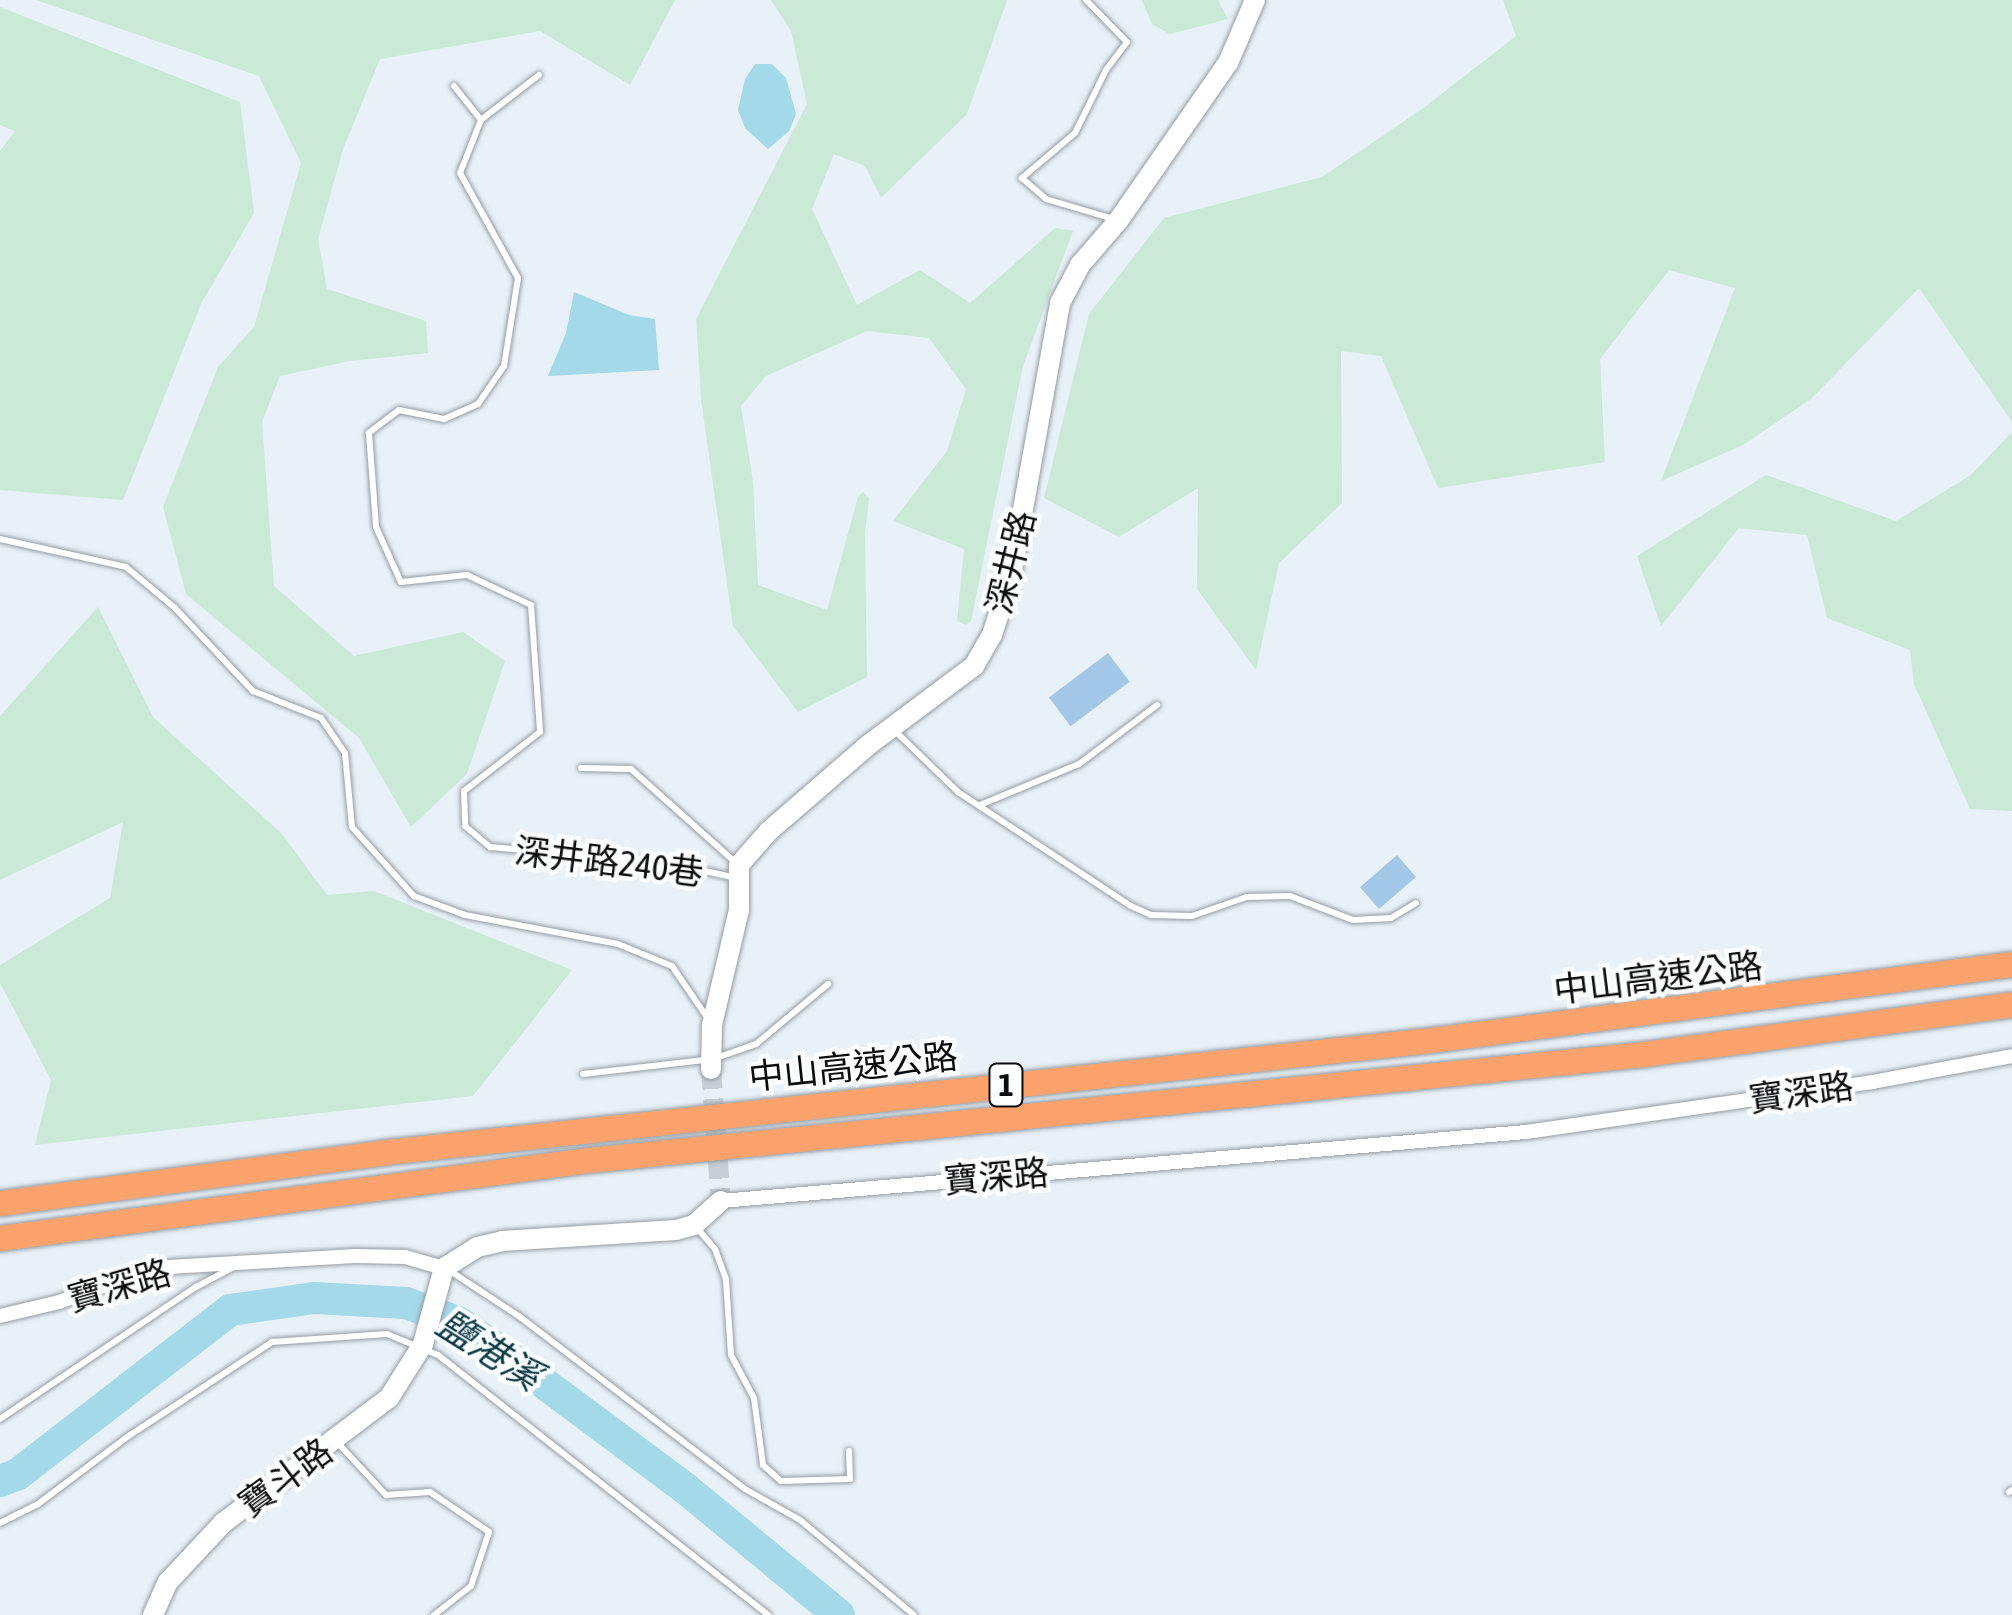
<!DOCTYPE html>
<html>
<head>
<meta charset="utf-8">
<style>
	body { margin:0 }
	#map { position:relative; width:2012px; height:1615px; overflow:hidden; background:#e8f0f8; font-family:"Asap Condensed","Noto Sans TC",sans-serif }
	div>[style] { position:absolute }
	.green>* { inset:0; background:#cae9d7 }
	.water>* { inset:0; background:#a3d9e9 }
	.river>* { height:32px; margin:-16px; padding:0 16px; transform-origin:16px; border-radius:16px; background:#a3d9e9 }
	.building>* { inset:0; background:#a3c8e7; transform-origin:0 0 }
	.secondary-tunnel>* { height:20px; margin-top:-10px; transform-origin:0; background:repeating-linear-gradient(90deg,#c7ced5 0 20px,transparent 0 30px) }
	.roads { filter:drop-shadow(0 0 2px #949ca3) drop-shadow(0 0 2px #949ca3) }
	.lane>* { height:6px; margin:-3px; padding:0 3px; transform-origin:3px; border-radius:3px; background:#fff }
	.street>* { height:14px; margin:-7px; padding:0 7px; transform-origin:7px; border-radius:7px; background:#fff }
	.secondary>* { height:20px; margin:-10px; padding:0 10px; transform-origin:10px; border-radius:10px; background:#fff }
	.highway>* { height:25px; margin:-12.5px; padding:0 12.5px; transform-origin:12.5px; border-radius:12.5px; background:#fca36d }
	span { translate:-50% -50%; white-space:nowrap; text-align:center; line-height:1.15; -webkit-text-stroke:9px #fbfdfe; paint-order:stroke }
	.shield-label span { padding:2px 8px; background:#fbfdfe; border:2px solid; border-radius:8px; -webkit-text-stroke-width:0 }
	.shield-label { font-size:32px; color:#0a0c0f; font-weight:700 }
	.street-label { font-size:35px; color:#0a0c0f }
	.water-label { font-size:38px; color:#093a46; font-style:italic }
</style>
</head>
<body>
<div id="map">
	<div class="green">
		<div style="clip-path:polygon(36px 0,675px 0,630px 85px,540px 31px,380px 59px,343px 149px,318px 239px,327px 289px,426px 321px,428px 353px,350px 361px,280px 376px,262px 422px,274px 586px,354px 656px,463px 632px,505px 661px,467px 774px,411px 827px,359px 738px,186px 594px,163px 507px,218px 367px,254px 327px,301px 163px,259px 76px)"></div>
		<div style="clip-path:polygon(771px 0,1007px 0,967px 114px,881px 198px,865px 166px,834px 154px,812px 209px,857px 305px,920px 270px,970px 303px,1055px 228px,1073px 231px,1023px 366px,971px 621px,966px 625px,957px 621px,964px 549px,893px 521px,947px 451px,966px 389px,929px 338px,867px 331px,766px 376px,741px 406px,753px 482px,758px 585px,827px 610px,858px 497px,863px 492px,869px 498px,865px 533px,867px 677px,798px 712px,733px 626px,701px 399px,696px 319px,807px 104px,791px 31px)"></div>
		<div style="clip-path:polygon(1142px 0,1218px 0,1228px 19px,1170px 34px,1152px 24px)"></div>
		<div style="clip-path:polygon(1503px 0,2012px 0,2012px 422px,1919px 288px,1811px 399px,1743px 445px,1661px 481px,1735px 288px,1669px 270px,1600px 359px,1605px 462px,1438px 488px,1381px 356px,1341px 351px,1342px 503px,1279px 563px,1256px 670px,1197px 589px,1198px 488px,1119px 537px,1044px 498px,1089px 314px,1164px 218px,1322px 177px,1422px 109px,1516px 36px)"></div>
		<div style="clip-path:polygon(0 7px,240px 102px,254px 213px,201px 304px,123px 500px,0 490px,0 151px,15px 131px,0 125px)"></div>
		<div style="clip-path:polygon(2012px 432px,2012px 811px,1970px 809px,1914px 684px,1910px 650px,1827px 618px,1807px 535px,1739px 528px,1661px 626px,1637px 556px,1766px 475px,1896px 521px,1971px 475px)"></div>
		<div style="clip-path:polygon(98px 607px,153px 717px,282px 834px,327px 895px,374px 891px,572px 970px,473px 1096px,35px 1145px,51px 1080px,0 983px,0 965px,110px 898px,123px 822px,0 880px,0 716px)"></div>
	</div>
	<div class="water">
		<div style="clip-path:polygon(755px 64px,772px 64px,786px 78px,796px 114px,789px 131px,768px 149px,745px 128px,738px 110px,745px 79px)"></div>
		<div style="clip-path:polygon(574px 292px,629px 315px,655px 319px,659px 370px,548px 376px,566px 333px)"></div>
	</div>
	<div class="river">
		<div style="left:0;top:1481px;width:19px;rotate:-21deg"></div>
		<div style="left:18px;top:1474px;width:268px;rotate:-37.7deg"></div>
		<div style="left:230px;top:1310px;width:85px;rotate:-8.1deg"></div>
		<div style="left:314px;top:1298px;width:92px;rotate:3.1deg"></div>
		<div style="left:406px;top:1303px;width:55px;rotate:20.1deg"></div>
		<div style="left:458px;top:1322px;width:62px;rotate:34.5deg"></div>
		<div style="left:509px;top:1357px;width:221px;rotate:36.7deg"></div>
		<div style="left:686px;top:1489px;width:198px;rotate:39.5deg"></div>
	</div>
	<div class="building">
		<div style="left:1108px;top:653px;width:36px;height:74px;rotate:53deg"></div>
		<div style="left:1397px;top:855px;width:29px;height:49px;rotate:49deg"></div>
	</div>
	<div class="secondary-tunnel">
		<div style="left:711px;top:1069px;width:132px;rotate:85.7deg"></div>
	</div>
	<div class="roads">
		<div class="lane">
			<div style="left:1086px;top:0;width:59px;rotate:45.7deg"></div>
			<div style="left:1127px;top:42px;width:35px;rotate:127deg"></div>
			<div style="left:1106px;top:70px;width:70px;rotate:116.2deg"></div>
			<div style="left:1075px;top:133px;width:70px;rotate:139.7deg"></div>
			<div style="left:1022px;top:178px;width:32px;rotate:41deg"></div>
			<div style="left:1046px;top:199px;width:70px;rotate:16.6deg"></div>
			<div style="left:539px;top:75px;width:73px;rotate:142.2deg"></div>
			<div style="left:481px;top:120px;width:57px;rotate:111.6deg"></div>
			<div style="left:460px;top:173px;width:120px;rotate:61.1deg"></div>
			<div style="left:518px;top:278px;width:89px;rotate:99deg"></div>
			<div style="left:504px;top:366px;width:46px;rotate:124.4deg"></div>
			<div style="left:478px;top:404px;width:37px;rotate:156deg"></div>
			<div style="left:444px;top:419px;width:46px;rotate:-168.7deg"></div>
			<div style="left:399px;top:410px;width:38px;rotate:143deg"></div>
			<div style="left:369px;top:433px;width:94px;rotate:85.7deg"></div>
			<div style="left:376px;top:527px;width:60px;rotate:65.6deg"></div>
			<div style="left:401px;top:582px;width:66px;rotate:-6.1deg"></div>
			<div style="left:467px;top:575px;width:71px;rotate:25.1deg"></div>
			<div style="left:531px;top:605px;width:127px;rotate:85.9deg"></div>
			<div style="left:540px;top:732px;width:96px;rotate:142.2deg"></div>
			<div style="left:464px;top:791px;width:35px;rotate:88deg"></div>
			<div style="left:465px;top:826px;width:33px;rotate:40deg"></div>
			<div style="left:490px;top:847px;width:180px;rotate:5.1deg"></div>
			<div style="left:669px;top:863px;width:69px;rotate:12.6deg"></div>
			<div style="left:454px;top:86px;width:43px;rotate:51.5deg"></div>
			<div style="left:0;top:539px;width:129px;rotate:12.5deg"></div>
			<div style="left:126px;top:567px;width:64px;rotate:39.9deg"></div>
			<div style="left:175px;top:608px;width:114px;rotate:46.8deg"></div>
			<div style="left:253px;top:691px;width:73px;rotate:21.7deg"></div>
			<div style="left:321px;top:718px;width:42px;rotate:55.6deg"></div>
			<div style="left:345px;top:753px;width:74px;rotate:84.6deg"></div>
			<div style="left:352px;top:827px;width:93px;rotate:48.1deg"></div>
			<div style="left:414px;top:896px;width:54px;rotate:20.4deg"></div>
			<div style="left:465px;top:915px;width:156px;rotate:10.7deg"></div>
			<div style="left:618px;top:944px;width:58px;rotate:22.2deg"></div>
			<div style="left:672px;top:966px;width:65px;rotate:55.6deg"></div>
			<div style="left:893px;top:729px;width:91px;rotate:44.1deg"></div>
			<div style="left:958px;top:792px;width:207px;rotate:33.4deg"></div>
			<div style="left:1131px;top:906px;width:22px;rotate:24deg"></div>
			<div style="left:1151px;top:915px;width:41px;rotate:1.4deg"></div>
			<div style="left:1192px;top:916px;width:58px;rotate:-19.1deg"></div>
			<div style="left:1247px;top:897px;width:43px;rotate:-1.3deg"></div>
			<div style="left:1290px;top:896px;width:67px;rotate:20.9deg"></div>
			<div style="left:1353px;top:920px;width:38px;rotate:-3deg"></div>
			<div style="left:1391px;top:918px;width:29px;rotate:-31deg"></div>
			<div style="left:581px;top:768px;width:50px;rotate:1.1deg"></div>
			<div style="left:631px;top:769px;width:138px;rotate:41.8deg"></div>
			<div style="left:980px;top:805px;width:107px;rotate:-22.5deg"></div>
			<div style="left:1079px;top:764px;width:98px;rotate:-37.1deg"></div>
			<div style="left:583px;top:1074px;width:131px;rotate:-6.6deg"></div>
			<div style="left:713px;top:1059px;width:46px;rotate:-19.2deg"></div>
			<div style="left:756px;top:1044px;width:94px;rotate:-39.8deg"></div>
			<div style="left:698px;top:1229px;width:26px;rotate:50deg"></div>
			<div style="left:715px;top:1249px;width:33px;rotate:70deg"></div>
			<div style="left:726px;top:1280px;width:75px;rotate:86.2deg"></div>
			<div style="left:731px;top:1355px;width:49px;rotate:61.9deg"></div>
			<div style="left:754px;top:1398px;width:68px;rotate:82.3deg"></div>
			<div style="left:763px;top:1465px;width:24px;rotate:42deg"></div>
			<div style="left:781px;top:1481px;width:69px;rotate:-1.7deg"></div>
			<div style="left:850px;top:1479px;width:28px;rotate:-92deg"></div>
			<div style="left:450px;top:1271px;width:84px;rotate:33.3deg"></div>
			<div style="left:520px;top:1317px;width:283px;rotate:37.4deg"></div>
			<div style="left:745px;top:1489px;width:63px;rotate:29.4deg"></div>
			<div style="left:800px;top:1520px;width:148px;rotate:39.8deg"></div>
			<div style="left:0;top:1419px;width:236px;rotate:-34deg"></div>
			<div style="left:196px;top:1287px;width:43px;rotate:-27.8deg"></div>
			<div style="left:336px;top:1441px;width:74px;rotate:47.2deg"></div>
			<div style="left:386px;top:1495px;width:44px;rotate:-3.9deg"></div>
			<div style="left:430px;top:1492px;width:71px;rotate:34.1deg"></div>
			<div style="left:489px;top:1532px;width:57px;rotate:108.4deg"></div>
			<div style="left:471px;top:1586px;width:47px;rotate:141.9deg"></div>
			<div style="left:2009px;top:1492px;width:4px;rotate:-34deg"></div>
			<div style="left:0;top:1523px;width:42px;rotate:-26.6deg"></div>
			<div style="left:38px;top:1504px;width:115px;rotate:-36.9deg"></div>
			<div style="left:130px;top:1435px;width:170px;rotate:-33.2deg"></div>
			<div style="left:272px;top:1342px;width:115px;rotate:-4deg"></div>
			<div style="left:387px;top:1334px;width:55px;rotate:22.4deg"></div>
			<div style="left:438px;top:1355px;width:420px;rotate:38.2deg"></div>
		</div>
		<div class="street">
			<div style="left:721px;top:1201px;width:808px;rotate:-4.9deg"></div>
			<div style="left:1526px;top:1132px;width:350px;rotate:-8.2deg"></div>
			<div style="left:1872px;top:1082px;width:142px;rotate:-10.5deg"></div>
			<div style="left:0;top:1316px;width:61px;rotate:-13.3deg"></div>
			<div style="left:59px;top:1302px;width:99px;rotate:-20.1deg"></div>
			<div style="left:152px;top:1268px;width:203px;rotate:-3.4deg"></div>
			<div style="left:355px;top:1256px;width:50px;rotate:1.1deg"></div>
			<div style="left:405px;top:1257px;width:41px;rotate:15.8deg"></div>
		</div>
		<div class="secondary">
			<div style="left:711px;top:1069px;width:44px;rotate:-88.7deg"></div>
			<div style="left:712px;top:1025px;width:118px;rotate:-76.8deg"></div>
			<div style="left:739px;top:910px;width:45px;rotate:-90deg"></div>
			<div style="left:739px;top:865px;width:45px;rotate:-48.6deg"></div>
			<div style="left:769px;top:831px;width:130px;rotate:-40.9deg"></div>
			<div style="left:867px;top:746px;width:134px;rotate:-36.8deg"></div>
			<div style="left:974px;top:666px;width:36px;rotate:-60deg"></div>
			<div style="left:992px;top:635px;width:62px;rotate:-72.1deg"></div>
			<div style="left:1011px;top:576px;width:277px;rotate:-79.8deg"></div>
			<div style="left:1060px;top:303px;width:43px;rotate:-62.2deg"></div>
			<div style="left:1080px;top:265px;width:58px;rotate:-49.2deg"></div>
			<div style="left:1118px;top:221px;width:193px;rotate:-55.2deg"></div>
			<div style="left:1228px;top:63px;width:69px;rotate:-66.8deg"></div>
			<div style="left:153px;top:1615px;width:36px;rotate:-66deg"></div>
			<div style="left:168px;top:1582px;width:81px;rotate:-47deg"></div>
			<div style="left:223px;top:1523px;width:208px;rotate:-37deg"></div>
			<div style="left:389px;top:1398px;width:64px;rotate:-57.8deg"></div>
			<div style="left:423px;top:1344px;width:79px;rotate:-74.6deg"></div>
			<div style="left:444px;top:1268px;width:39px;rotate:-32deg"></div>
			<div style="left:477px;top:1247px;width:26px;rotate:-13deg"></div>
			<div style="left:502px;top:1241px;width:174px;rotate:-3.6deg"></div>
			<div style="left:676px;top:1230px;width:19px;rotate:-16deg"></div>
			<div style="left:694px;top:1225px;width:36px;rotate:-42deg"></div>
		</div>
		<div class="highway">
			<div style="left:0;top:1203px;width:389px;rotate:-7.5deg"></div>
			<div style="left:386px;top:1152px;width:1051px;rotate:-6.12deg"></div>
			<div style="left:1431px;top:1040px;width:586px;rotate:-7.45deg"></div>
			<div style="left:0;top:1238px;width:593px;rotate:-7.56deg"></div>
			<div style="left:588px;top:1160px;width:1061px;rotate:-5.73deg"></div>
			<div style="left:1644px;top:1054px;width:371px;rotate:-7.7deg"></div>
		</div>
	</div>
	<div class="shield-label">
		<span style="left:1006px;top:1085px">1</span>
	</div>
	<div class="street-label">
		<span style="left:1010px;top:562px;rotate:-76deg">深井路</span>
		<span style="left:609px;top:861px;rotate:7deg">深井路240巷</span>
		<span style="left:1658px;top:977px;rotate:-7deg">中山高速公路</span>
		<span style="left:853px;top:1066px;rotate:-6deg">中山高速公路</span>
		<span style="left:1801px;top:1092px;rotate:-8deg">寶深路</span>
		<span style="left:996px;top:1176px;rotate:-5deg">寶深路</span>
		<span style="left:119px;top:1285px;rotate:-16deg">寶深路</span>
		<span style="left:285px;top:1477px;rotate:-36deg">寶斗路</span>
	</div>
	<div class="water-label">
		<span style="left:489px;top:1350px;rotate:32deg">鹽港溪</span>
	</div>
</div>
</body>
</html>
